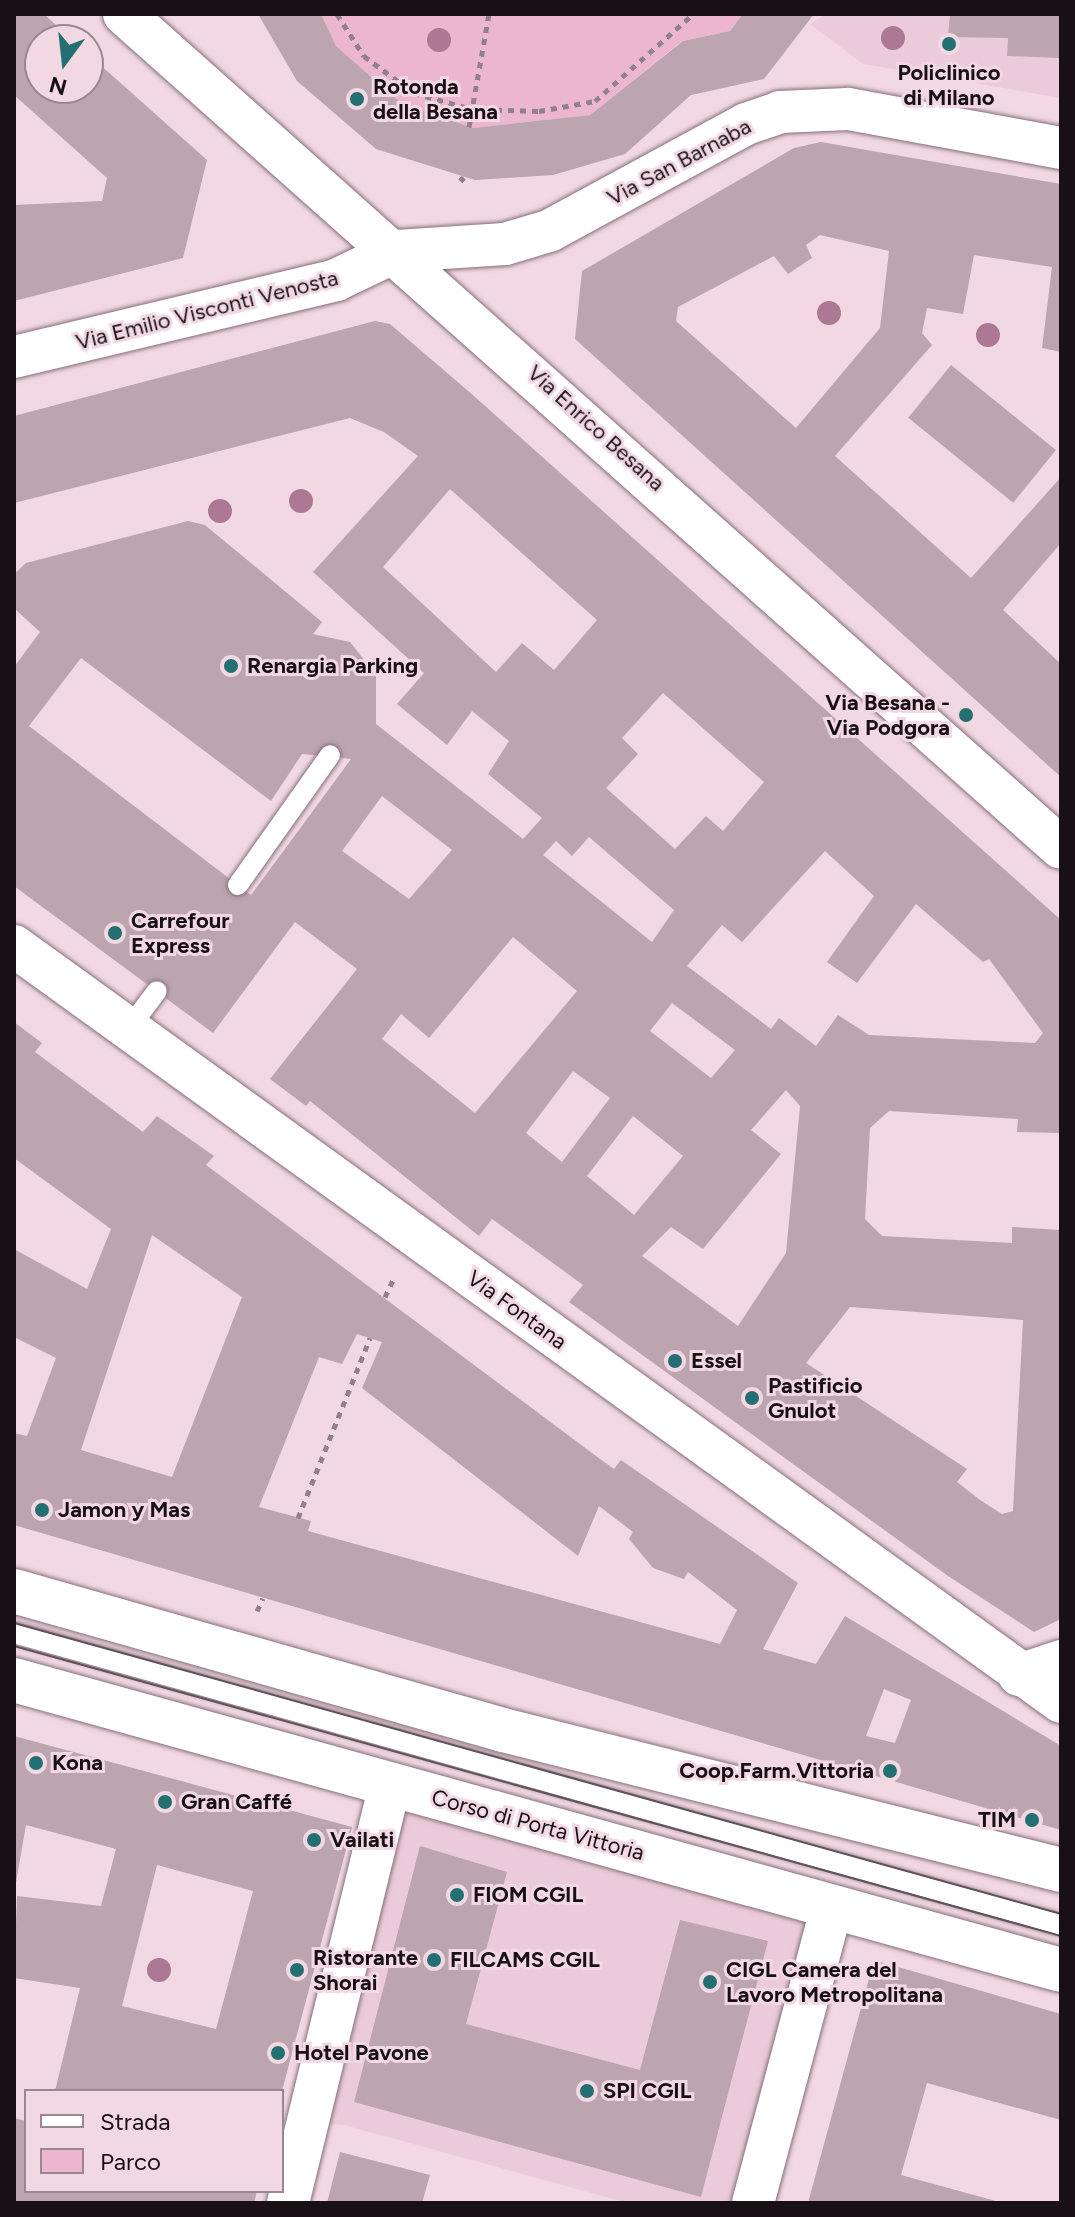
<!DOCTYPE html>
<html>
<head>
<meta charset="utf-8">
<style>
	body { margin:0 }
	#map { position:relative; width:1075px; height:2217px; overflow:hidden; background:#f1d8e3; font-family:Figtree,sans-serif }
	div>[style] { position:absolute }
	.built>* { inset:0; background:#ebcbd9 }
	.green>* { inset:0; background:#ebb6ce }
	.building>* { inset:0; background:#bca5af; transform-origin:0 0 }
	.path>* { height:5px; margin-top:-2.5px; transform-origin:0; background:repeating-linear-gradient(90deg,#938189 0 6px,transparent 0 12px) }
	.roads { filter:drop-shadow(0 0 2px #856f79) drop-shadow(0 0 2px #856f79) }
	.service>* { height:20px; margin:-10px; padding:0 10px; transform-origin:10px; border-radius:10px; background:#fff }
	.minor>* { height:42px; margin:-21px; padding:0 21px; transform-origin:21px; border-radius:21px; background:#fff }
	.tertiary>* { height:44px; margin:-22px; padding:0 22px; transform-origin:22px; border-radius:22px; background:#fff }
	.tram>* { height:2px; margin:-1px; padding:0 1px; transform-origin:1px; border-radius:1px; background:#5f5258 }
	.trees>* { width:24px; height:24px; margin:-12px; border-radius:50%; background:#ac7893 }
	.dots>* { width:22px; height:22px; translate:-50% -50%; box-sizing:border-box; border:4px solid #f1d8e3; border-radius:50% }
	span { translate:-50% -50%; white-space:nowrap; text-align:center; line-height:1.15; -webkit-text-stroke:6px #f1d8e3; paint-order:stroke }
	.poi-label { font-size:22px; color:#181014; font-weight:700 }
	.left { translate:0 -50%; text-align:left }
	.right { translate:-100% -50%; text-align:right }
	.street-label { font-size:22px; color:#181014 }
	.frame { position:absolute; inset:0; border:16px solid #181014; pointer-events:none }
	.legend { position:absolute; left:24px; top:2089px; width:260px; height:104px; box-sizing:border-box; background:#f1d8e3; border:2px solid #9a8890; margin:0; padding:10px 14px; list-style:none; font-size:24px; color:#181014 }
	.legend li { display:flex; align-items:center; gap:16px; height:40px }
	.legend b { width:40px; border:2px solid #9a8890 }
	.north { position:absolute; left:24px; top:24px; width:80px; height:80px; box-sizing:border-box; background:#f1d8e3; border:2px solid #9a8890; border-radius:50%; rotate:195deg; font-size:22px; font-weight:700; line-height:32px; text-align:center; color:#181014 }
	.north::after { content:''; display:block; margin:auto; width:28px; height:36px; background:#236f72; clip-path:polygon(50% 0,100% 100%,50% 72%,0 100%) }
</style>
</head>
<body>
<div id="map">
	<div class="built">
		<div style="clip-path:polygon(826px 14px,1061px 14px,1061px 98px,863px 64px,810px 24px)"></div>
		<div style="clip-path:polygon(393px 1786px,829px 1902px,747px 2203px,628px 2203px,344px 2125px,310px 2123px)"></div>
	</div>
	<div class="green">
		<div style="clip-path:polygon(321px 14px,743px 14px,730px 31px,682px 41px,590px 115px,473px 128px,401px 103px,336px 46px)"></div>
	</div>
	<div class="building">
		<div style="clip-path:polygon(14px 14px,44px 14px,72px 40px,40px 40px,40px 88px,88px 88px,88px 54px,207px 160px,183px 258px,14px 301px,14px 205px,102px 201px,107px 178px,14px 95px)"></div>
		<div style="clip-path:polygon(258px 14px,321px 14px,336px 46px,401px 103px,473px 128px,590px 115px,683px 41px,730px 31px,743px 14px,814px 14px,764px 79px,691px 95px,625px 154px,553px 175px,475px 180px,376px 149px,297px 81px)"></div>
		<div style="clip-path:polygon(950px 14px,1061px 14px,1061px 58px,1007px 56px,1008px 38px,948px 37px)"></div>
		<div style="clip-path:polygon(evenodd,821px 142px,1061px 184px,1061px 352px,1042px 348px,1052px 267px,974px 255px,963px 314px,927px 308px,922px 333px,932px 345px,835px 456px,971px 578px,1061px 477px,1061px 543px,1003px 610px,1061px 664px,1061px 777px,575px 339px,582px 271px,794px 148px,821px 142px,820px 235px,889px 251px,880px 328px,796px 428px,676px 321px,678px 307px,774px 256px,788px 274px,812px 258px,806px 245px,820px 235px)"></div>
		<div style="clip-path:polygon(evenodd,375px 321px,390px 324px,474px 396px,1061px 920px,1061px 1133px,1017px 1132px,1018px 1119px,889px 1111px,870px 1128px,865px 1219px,882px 1236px,1012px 1243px,1012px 1227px,1061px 1230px,1061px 1619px,1034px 1632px,948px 1576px,569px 1302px,583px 1285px,568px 1274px,492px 1219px,479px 1236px,310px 1101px,306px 1106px,270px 1079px,357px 969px,295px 922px,213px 1033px,14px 886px,14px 667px,40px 632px,14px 608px,14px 574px,26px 563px,188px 521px,205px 525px,322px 622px,313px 634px,350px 642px,376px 675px,376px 724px,523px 839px,542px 818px,488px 774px,509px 741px,472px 711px,447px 745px,397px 704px,424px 673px,313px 572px,418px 456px,384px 432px,350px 418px,14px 503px,14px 416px,375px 321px,450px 489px,597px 620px,554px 670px,522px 643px,496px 672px,383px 567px,450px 489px,375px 321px,81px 658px,271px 801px,302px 754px,351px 759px,251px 895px,29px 726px,81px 658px,375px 321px,663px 693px,764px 782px,723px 831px,706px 816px,675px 849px,606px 788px,638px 754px,622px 738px,663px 693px,375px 321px,382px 796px,452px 850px,409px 899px,342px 851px,382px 796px,375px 321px,589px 837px,674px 910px,652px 942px,543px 855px,556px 841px,572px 856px,589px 837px,375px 321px,825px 851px,874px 896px,827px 962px,857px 983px,916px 904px,983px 962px,989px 959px,1043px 1033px,1035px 1043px,869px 1035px,838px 1015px,816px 1046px,779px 1018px,771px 1029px,687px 966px,722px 925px,742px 942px,825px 851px,375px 321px,513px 937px,577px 991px,475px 1113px,382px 1039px,401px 1014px,429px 1038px,513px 937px,375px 321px,672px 1003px,735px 1050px,711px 1078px,650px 1031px,672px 1003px,375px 321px,573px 1071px,610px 1098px,562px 1162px,526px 1133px,573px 1071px,375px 321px,786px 1090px,800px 1106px,786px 1253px,738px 1326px,642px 1256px,671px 1227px,703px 1249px,781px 1154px,751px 1130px,786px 1090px,375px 321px,633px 1116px,683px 1156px,634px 1215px,587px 1176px,633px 1116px,375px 321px,850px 1307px,1023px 1320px,1013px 1511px,1002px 1514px,980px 1500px,957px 1482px,967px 1469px,806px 1363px,850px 1307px)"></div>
		<div style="left:951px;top:365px;width:135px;height:68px;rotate:39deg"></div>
		<div style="clip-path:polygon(evenodd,14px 1022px,42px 1043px,35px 1052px,143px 1132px,157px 1116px,214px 1156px,206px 1165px,596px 1456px,614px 1469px,621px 1460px,798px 1583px,763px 1649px,816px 1664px,845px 1616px,1061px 1746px,1061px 1830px,14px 1525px,14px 1433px,27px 1436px,56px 1358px,14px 1337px,14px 1249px,87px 1289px,111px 1229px,14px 1158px,14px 1022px,152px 1235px,242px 1297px,172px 1477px,81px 1450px,152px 1235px,14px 1022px,357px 1334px,382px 1342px,362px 1388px,578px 1556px,599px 1506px,633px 1532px,629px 1539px,653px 1568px,684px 1579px,688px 1572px,737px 1610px,720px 1644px,308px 1531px,311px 1521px,259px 1507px,319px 1357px,342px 1364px,357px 1334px,14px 1022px,884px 1689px,911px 1700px,895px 1743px,866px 1736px,884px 1689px)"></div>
		<div style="clip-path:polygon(evenodd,14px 1736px,352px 1827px,282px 2091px,55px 2091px,80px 1988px,14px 1978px,17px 1896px,101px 1906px,116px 1849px,26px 1825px,14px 1894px,14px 1736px,157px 1865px,253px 1891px,216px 2029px,122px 2006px,157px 1865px)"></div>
		<div style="clip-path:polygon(420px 1846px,507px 1872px,466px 2024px,640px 2070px,680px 1920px,768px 1941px,701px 2197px,354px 2102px)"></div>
		<div style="clip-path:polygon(874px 1960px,1061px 2014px,1061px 2120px,927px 2083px,901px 2175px,1003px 2203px,808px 2203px)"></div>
		<div style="clip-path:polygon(14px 2118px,26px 2121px,26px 2191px,257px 2191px,254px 2203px,14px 2203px)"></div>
		<div style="clip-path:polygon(340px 2152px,430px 2175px,422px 2203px,327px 2203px)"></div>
	</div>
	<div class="path">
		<div style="left:337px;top:14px;width:50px;rotate:57.3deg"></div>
		<div style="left:364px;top:56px;width:62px;rotate:36.5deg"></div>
		<div style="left:414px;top:93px;width:60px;rotate:15.4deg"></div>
		<div style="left:472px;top:109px;width:67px;rotate:1.7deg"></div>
		<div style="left:539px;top:111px;width:57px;rotate:-10.1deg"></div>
		<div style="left:595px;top:101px;width:131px;rotate:-41.6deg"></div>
		<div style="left:469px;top:127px;width:115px;rotate:-80deg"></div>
		<div style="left:460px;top:177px;width:10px;rotate:45deg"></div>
		<div style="left:385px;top:1297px;width:23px;rotate:-65deg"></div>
		<div style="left:298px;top:1518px;width:194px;rotate:-68.2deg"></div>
		<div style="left:257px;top:1611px;width:14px;rotate:-65deg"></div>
	</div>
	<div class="roads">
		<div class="service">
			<div style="left:238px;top:885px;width:159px;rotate:-54.7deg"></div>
			<div style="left:129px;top:1028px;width:46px;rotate:-52.9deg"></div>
			<div style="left:14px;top:1633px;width:1087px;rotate:15.58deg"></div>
		</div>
		<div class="minor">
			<div style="left:124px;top:14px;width:1254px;rotate:41.67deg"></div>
			<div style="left:14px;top:357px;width:331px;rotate:-13.4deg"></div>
			<div style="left:336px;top:280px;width:68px;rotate:-25.4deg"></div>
			<div style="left:397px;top:251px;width:108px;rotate:-3.7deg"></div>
			<div style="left:505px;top:244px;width:46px;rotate:-16.5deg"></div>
			<div style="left:549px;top:231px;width:224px;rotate:-28.5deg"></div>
			<div style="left:746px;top:124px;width:36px;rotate:-19deg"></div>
			<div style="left:780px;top:112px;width:68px;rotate:-2.5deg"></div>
			<div style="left:848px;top:109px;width:217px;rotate:10.4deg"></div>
			<div style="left:14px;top:946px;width:1291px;rotate:35.83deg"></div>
			<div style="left:1019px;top:1675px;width:44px;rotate:-18.4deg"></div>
			<div style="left:288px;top:2203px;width:431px;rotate:-76.3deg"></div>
			<div style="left:753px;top:2203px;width:307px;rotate:-75.1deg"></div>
		</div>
		<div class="tertiary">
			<div style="left:14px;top:1591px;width:508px;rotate:15.87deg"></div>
			<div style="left:503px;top:1730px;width:575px;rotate:14.08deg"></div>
			<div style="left:14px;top:1680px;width:1086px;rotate:15.48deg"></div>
		</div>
	</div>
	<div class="tram">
		<div style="left:14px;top:1623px;width:1087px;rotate:15.53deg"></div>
		<div style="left:14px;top:1646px;width:1086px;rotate:15.48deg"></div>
	</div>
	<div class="trees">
		<div style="left:893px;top:38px"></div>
		<div style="left:439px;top:40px"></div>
		<div style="left:829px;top:313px"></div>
		<div style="left:988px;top:335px"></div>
		<div style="left:301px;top:501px"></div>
		<div style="left:220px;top:511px"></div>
		<div style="left:159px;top:1970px"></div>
	</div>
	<div class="dots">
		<div style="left:949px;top:44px;background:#236f72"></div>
		<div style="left:357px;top:99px;background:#236f72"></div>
		<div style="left:231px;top:666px;background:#236f72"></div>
		<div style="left:966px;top:715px;background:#236f72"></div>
		<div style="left:115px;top:933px;background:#236f72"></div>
		<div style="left:675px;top:1361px;background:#236f72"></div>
		<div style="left:752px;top:1398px;background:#236f72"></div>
		<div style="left:42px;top:1510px;background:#236f72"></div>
		<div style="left:36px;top:1763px;background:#236f72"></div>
		<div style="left:890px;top:1771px;background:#236f72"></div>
		<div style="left:165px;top:1802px;background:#236f72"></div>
		<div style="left:1032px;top:1820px;background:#236f72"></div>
		<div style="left:314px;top:1840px;background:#236f72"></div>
		<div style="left:457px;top:1895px;background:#236f72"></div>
		<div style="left:434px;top:1960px;background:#236f72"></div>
		<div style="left:297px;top:1970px;background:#236f72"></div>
		<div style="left:710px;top:1982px;background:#236f72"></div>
		<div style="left:278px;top:2053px;background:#236f72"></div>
		<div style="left:587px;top:2091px;background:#236f72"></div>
	</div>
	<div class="poi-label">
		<span style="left:949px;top:85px">Policlinico<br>di Milano</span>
		<span class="left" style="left:373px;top:99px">Rotonda<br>della Besana</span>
		<span class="left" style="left:247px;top:666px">Renargia Parking</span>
		<span class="right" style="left:950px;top:715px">Via Besana -<br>Via Podgora</span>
		<span class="left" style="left:131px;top:933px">Carrefour<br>Express</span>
		<span class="left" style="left:691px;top:1361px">Essel</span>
		<span class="left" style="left:768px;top:1398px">Pastificio<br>Gnulot</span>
		<span class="left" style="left:58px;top:1510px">Jamon y Mas</span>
		<span class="left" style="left:52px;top:1763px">Kona</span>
		<span class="right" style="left:874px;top:1771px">Coop.Farm.Vittoria</span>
		<span class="left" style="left:181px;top:1802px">Gran Caffé</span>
		<span class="right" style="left:1016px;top:1820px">TIM</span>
		<span class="left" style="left:330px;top:1840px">Vailati</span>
		<span class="left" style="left:473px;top:1895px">FIOM CGIL</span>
		<span class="left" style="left:313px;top:1970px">Ristorante<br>Shorai</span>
		<span class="left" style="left:450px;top:1960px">FILCAMS CGIL</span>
		<span class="left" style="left:726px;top:1982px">CIGL Camera del<br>Lavoro Metropolitana</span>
		<span class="left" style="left:294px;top:2053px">Hotel Pavone</span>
		<span class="left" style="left:603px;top:2091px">SPI CGIL</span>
	</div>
	<div class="street-label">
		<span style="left:679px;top:162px;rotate:-28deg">Via San Barnaba</span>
		<span style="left:207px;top:310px;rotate:-14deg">Via Emilio Visconti Venosta</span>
		<span style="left:596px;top:428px;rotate:42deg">Via Enrico Besana</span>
		<span style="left:517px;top:1310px;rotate:36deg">Via Fontana</span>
		<span style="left:538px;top:1825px;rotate:15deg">Corso di Porta Vittoria</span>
	</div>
	<div class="frame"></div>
	<ul class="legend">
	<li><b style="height:10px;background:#fff"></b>Strada</li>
	<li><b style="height:22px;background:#ebb6ce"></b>Parco</li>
	</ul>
	<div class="north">N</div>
</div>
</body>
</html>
